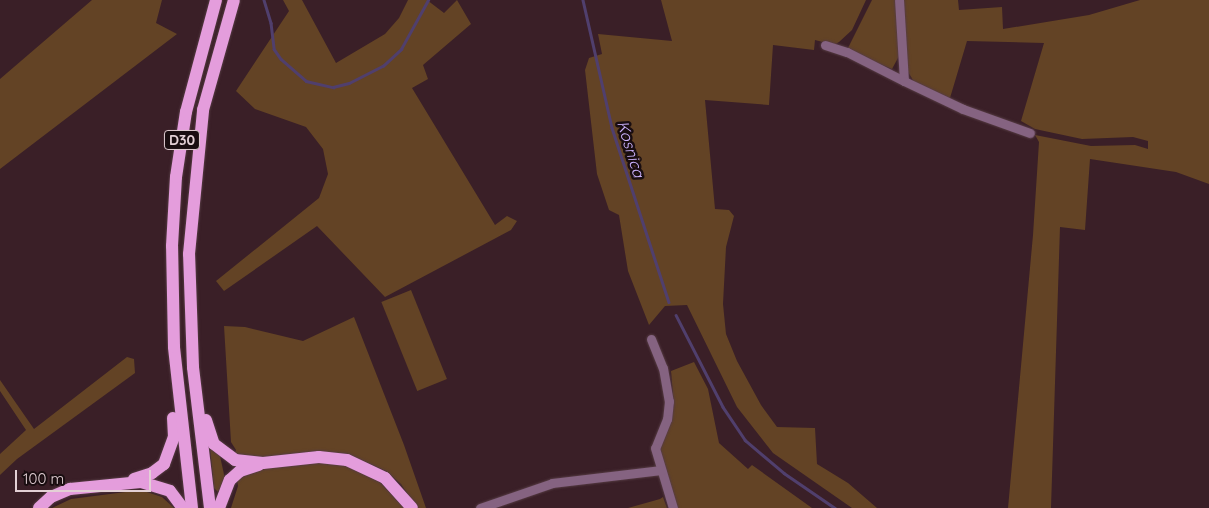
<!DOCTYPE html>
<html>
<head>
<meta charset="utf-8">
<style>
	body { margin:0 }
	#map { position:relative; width:1209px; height:508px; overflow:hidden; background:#3a1f27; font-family:Quicksand,sans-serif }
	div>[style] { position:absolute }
	.green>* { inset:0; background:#634325; transform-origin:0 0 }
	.stream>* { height:2.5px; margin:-1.25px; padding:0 1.25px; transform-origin:1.25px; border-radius:1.25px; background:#503f6d }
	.roads { filter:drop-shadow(0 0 1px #553b43) drop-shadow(0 0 1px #553b43) }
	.minor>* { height:9px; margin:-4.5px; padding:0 4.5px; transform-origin:4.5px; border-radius:4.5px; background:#856381 }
	.primary>* { height:12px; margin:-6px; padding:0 6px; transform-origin:6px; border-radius:6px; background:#e49ddc }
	span { translate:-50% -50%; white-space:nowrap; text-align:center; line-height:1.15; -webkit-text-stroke:5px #190d10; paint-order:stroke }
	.shield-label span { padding:1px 4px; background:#190d10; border:1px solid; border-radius:4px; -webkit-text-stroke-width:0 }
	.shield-label { font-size:14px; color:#e3d0d5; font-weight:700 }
	.water-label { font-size:16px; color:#ccb2fd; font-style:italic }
	.scale { position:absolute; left:15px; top:470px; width:136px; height:22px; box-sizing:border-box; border:2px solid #e3d0d5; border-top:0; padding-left:6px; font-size:15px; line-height:18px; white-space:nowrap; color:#e3d0d5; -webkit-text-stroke:4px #190d10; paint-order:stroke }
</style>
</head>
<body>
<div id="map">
	<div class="green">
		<div style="clip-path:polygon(92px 0,162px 0,156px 23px,177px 34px,0 169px,0 79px)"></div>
		<div style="clip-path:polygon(283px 0,302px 0,336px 63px,385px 34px,399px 18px,408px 0,427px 0,444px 13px,457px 0,471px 24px,423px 65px,428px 79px,412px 88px,495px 225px,507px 216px,517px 221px,511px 230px,385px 297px,317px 226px,224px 291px,216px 281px,319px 198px,328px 174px,323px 149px,306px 127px,255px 109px,236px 91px,289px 11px)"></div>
		<div style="clip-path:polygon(661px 0,866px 0,852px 30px,839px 42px,834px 45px,815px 40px,814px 50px,773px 45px,769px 105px,705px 100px,715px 209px,729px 210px,734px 216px,726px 247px,723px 304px,726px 334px,737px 361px,761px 405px,777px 427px,815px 428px,817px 464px,848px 483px,877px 508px,852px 508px,773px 453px,737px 407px,687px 305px,665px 306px,649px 325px,628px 271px,619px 215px,609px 210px,597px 174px,585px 70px,589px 58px,602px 54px,598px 34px,672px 41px)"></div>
		<div style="clip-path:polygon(872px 0,896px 0,899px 56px,892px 69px,847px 50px)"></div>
		<div style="clip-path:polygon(901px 0,958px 0,959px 10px,1002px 7px,1003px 29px,1089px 15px,1140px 0,1209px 0,1209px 184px,1176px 172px,1090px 159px,1085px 230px,1060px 227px,1051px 508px,1008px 508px,1033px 235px,1039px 142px,1035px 135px,1091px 146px,1135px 145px,1148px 149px,1148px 141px,1133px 137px,1082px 139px,1035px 129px,1021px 121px,1044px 43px,967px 41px,950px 98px,914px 82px,907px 70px)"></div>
		<div style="left:411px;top:290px;width:96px;height:32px;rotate:68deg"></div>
		<div style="clip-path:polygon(354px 317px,404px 445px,426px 508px,417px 508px,401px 484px,386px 471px,348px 454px,317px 451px,258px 458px,234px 456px,236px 450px,231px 442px,224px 326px,245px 327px,303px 341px)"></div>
		<div style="clip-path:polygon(127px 357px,134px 359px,135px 373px,17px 459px,0 475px,0 454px,26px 430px,0 391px,0 380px,34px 429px)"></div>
		<div style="clip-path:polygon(694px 362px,708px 389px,719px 443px,748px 469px,752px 465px,812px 508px,678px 508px,664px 470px,660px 444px,674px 406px,671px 371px)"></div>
		<div style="clip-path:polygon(210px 448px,220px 456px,225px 479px,218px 492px,214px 488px)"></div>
		<div style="clip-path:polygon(317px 462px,346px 465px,376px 478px,404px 508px,231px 508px,238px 486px,237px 479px,258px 469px)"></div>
		<div style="clip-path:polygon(141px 490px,162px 497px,174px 508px,52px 508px,71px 499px)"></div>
		<div style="clip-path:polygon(663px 497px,667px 508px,628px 508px,660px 499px)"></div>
	</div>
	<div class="stream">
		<div style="left:264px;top:0;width:24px;rotate:73deg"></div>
		<div style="left:271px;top:23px;width:26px;rotate:83deg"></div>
		<div style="left:274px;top:49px;width:12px;rotate:55deg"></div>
		<div style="left:281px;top:59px;width:33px;rotate:41deg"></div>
		<div style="left:306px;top:81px;width:28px;rotate:13deg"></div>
		<div style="left:333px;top:87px;width:16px;rotate:-14deg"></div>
		<div style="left:349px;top:83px;width:38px;rotate:-27deg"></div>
		<div style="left:383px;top:66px;width:25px;rotate:-43deg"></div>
		<div style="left:401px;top:49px;width:56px;rotate:-61.1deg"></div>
		<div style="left:583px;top:0;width:131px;rotate:77.2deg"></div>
		<div style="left:612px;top:128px;width:183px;rotate:71.9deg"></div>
		<div style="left:676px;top:315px;width:103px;rotate:62.9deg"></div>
		<div style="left:723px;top:407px;width:40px;rotate:56deg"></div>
		<div style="left:745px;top:440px;width:51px;rotate:40.2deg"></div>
		<div style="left:784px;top:473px;width:62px;rotate:34.5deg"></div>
	</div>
	<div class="roads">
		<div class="minor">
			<div style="left:825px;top:45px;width:23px;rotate:18deg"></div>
			<div style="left:847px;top:52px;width:64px;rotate:27deg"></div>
			<div style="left:904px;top:81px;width:81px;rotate:-93.5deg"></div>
			<div style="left:904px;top:81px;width:65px;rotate:25.4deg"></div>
			<div style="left:963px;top:109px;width:71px;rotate:19.7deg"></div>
			<div style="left:651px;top:339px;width:31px;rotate:68deg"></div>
			<div style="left:663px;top:368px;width:34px;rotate:80deg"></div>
			<div style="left:669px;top:401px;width:18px;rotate:96deg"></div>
			<div style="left:667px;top:419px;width:31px;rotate:112deg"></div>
			<div style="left:655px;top:448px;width:63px;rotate:73.3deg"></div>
			<div style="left:480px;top:508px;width:76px;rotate:-19.1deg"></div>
			<div style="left:552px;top:483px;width:110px;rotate:-6.8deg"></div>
		</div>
		<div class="primary">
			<div style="left:206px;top:420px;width:25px;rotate:72deg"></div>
			<div style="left:214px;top:444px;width:26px;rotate:37deg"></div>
			<div style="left:235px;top:460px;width:28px;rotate:6deg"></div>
			<div style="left:263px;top:463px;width:56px;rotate:-6.1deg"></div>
			<div style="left:319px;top:457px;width:28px;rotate:6deg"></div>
			<div style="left:347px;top:460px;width:42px;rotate:25.3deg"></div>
			<div style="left:385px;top:478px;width:40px;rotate:48deg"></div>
			<div style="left:134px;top:479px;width:19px;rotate:-18deg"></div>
			<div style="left:152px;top:473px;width:15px;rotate:-37deg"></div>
			<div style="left:164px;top:464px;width:29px;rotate:-70deg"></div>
			<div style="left:174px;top:437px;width:19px;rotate:-93deg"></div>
			<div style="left:39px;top:508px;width:16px;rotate:-43deg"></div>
			<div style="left:51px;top:497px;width:21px;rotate:-23deg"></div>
			<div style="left:70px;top:489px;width:71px;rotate:-5.6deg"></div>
			<div style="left:141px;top:482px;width:30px;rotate:17deg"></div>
			<div style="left:170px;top:491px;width:21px;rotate:53deg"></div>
			<div style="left:192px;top:508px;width:162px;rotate:-96.4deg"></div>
			<div style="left:174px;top:347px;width:101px;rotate:-91.1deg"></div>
			<div style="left:172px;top:246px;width:69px;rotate:-86.7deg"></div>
			<div style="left:176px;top:177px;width:66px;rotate:-81.3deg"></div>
			<div style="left:186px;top:112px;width:116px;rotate:-75deg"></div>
			<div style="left:210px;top:508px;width:142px;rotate:-96.9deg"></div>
			<div style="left:193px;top:367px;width:113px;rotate:-92deg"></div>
			<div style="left:189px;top:254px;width:145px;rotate:-84.4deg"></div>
			<div style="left:203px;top:110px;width:114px;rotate:-74.3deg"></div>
			<div style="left:219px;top:508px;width:30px;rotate:-69deg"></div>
			<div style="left:230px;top:480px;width:13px;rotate:-42deg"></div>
			<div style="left:240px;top:471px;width:20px;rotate:-18deg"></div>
		</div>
	</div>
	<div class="shield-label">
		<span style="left:182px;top:140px">D30</span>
	</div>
	<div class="water-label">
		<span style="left:631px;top:149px;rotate:73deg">Kosnica</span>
	</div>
	<div class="scale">100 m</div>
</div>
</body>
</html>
